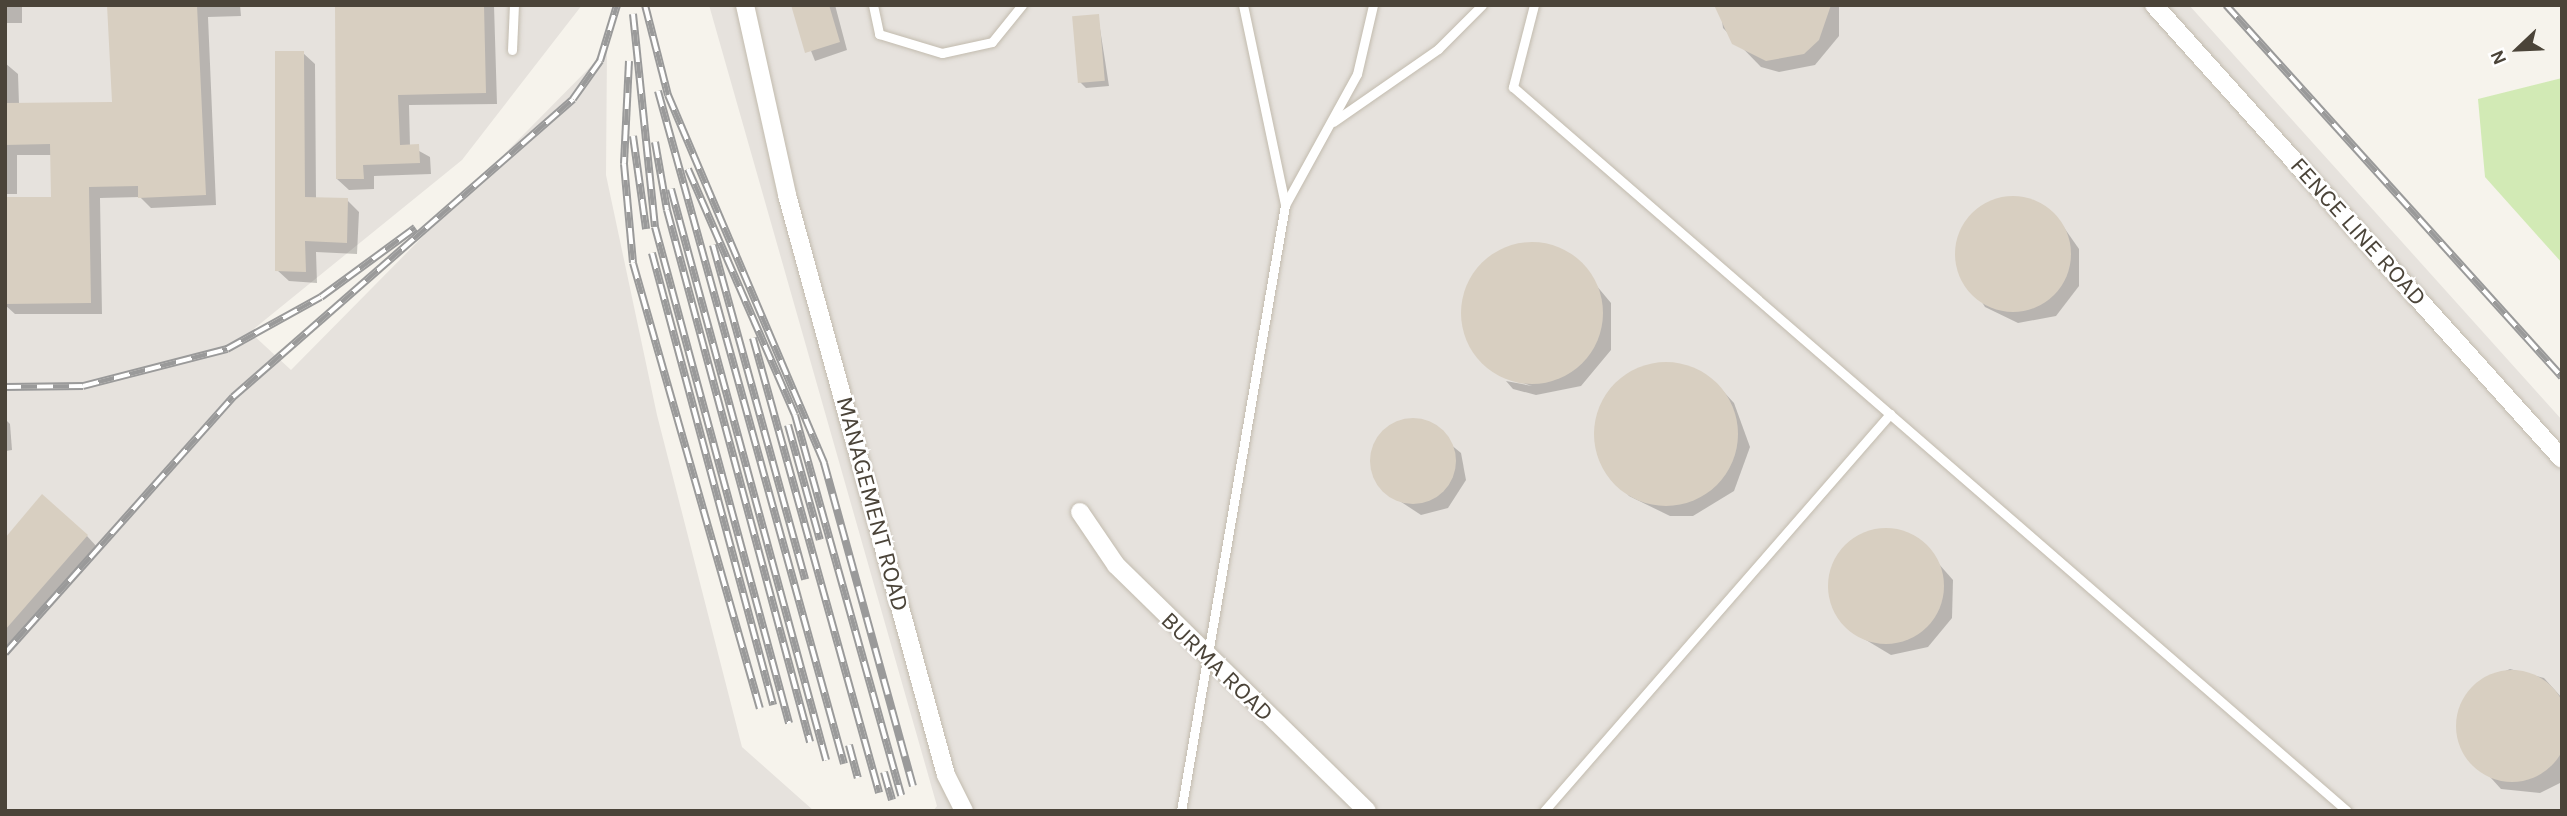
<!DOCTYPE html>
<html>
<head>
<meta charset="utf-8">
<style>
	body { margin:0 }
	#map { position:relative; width:2567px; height:816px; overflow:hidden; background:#f6f3ec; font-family:Karla,sans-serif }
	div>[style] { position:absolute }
	.industrial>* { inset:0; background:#e6e2dd }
	.green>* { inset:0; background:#d2eab5 }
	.shadow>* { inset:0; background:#0003; transform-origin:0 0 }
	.building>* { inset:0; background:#d8cfc1; transform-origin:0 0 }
	.round { border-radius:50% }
	.roads { filter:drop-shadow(0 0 2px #c2bbae) drop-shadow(0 0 2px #c2bbae) }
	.service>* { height:9px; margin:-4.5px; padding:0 4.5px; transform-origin:4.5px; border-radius:4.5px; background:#fff }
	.minor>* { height:18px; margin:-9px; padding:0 9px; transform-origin:9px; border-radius:9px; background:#fff }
	.rail>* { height:8px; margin-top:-4px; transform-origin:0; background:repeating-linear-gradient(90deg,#fff 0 16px,#9a9a9a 0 32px); box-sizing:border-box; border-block:2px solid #9a9a9a }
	span { translate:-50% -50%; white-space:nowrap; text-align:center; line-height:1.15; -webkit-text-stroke:5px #fff; paint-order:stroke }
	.street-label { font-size:24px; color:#4b4439 }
	.frame { position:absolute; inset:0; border:7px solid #4b4439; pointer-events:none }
	.north { position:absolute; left:2483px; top:14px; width:70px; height:70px; -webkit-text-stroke:5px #fff; paint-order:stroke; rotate:247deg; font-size:19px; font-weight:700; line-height:28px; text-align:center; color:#4b4439 }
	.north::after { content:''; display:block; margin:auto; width:24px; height:32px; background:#4b4439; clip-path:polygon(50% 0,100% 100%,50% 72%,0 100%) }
</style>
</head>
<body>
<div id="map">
	<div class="industrial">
		<div style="clip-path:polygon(5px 5px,582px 5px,462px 160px,250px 332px,291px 370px,607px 50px,606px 175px,657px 415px,742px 747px,814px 811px,5px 811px)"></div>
		<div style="clip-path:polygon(709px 5px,2189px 5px,2562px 420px,2562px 811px,933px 811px,937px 806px)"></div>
	</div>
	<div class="green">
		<div style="clip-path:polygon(2562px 78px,2562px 263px,2485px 177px,2478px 99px)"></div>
	</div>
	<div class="shadow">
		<div style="left:5px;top:5px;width:17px;height:18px"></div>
		<div style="clip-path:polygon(109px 5px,240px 5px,241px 16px,208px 17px,216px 205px,151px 208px,140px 197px,100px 198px,102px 314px,15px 314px,5px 305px,5px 199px,52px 198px,52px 155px,17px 155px,17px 194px,5px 194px,5px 63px,18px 74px,19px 104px,114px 103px)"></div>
		<div style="clip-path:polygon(337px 5px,494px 5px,497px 104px,409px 105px,410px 146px,430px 157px,431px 174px,374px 176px,374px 189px,349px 190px,337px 179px)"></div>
		<div style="clip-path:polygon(793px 5px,835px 5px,847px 50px,815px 61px)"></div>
		<div style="clip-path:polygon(1720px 5px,1839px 5px,1839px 36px,1815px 65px,1779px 72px,1761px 67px,1723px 28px)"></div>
		<div style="clip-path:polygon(1098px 16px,1109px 86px,1086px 88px,1080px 82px)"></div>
		<div style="clip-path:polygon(303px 53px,315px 64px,316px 199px,347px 200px,359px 212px,357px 254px,316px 252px,317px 283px,289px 281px,277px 270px)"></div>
		<div style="clip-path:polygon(2008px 198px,2026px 199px,2058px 219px,2079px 249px,2079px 286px,2056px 316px,2018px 323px,1985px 307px,1957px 262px,1957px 244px,1975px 212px)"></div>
		<div style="clip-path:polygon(1549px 245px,1570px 254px,1611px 303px,1611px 350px,1581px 386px,1536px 395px,1513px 389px,1506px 381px,1532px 386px,1501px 376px,1469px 344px,1463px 300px,1485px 261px,1504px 249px)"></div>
		<div style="clip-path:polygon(1661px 363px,1683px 365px,1722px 390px,1734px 403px,1750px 447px,1734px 491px,1693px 516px,1670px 516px,1629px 496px,1603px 465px,1597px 420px,1619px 381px)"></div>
		<div style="clip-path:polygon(5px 419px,10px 424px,12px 450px,6px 451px)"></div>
		<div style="clip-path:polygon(1422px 421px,1461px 453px,1466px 480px,1448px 508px,1421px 515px,1383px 490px,1372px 455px,1385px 431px)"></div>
		<div style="clip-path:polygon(1900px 531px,1916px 538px,1953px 580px,1952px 618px,1928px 647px,1891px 655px,1861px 637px,1835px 611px,1830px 593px,1837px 558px,1864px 534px)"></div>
		<div style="clip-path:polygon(87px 536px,98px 548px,7px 652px,5px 540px)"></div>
		<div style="clip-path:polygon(2510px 669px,2544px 678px,2562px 698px,2562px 782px,2540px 793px,2501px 789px,2462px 746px,2458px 718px,2464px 699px,2476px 684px)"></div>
	</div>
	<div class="building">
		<div style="clip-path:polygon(107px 5px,197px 5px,206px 195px,138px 198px,138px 186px,89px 187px,91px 303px,5px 304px,5px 197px,51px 197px,50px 144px,5px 145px,5px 103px,112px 102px)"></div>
		<div style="clip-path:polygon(335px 5px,484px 5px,486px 93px,398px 95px,400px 145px,419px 144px,420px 163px,363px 165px,364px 179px,336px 179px)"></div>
		<div style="clip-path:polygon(791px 5px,829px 5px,840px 42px,805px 53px)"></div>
		<div style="clip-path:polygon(1714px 5px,1831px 5px,1819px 40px,1804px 54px,1766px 61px,1732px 44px)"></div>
		<div style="left:1099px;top:14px;width:67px;height:27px;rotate:85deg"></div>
		<div style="clip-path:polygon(275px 51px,304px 51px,305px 197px,348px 198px,347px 243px,305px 241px,306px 272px,275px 271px)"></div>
		<div class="round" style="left:1955px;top:196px;width:116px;height:116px"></div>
		<div class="round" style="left:1461px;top:242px;width:142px;height:142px"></div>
		<div class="round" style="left:1594px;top:362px;width:144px;height:144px"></div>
		<div class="round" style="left:1370px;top:418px;width:86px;height:86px"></div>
		<div style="clip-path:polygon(42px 494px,88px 535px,5px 630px,5px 538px)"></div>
		<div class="round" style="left:1828px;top:528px;width:116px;height:116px"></div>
		<div class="round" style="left:2456px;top:670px;width:112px;height:112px"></div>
	</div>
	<div class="roads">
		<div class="service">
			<div style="left:873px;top:5px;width:30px;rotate:78deg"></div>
			<div style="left:879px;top:34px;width:66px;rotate:16.8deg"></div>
			<div style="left:942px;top:53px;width:51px;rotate:-12.4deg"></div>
			<div style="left:992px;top:42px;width:48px;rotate:-51deg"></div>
			<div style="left:1243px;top:5px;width:204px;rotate:78.1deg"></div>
			<div style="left:1534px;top:5px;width:85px;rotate:104.4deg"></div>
			<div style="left:1513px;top:87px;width:1104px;rotate:40.96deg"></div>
			<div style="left:512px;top:50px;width:45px;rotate:-87.5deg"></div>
			<div style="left:1333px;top:122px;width:128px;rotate:-34.8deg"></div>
			<div style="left:1438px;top:49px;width:62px;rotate:-45deg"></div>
			<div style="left:1181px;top:811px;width:615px;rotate:-80.26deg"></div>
			<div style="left:1285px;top:205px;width:149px;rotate:-61.2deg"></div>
			<div style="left:1357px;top:74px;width:71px;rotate:-76.9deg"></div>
			<div style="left:1544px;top:811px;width:527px;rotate:-48.93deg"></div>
		</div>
		<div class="minor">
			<div style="left:745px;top:5px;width:195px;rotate:77.5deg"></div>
			<div style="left:787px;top:195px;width:601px;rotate:74.67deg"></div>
			<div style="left:946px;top:775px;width:40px;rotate:63.4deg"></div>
			<div style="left:2154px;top:5px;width:610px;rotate:48.05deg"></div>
			<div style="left:1080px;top:512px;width:64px;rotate:55.8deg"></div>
			<div style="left:1116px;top:565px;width:351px;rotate:44.4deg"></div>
		</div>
	</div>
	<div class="rail">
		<div style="left:645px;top:5px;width:93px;rotate:75.7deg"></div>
		<div style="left:668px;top:95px;width:400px;rotate:67deg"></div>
		<div style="left:824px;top:463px;width:335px;rotate:74.6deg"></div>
		<div style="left:2226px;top:5px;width:501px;rotate:47.91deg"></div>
		<div style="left:633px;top:14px;width:214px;rotate:84.1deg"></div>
		<div style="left:655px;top:227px;width:514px;rotate:74.88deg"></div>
		<div style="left:629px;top:61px;width:103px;rotate:92.8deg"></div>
		<div style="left:624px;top:164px;width:99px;rotate:84.8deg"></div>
		<div style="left:633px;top:263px;width:463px;rotate:74.1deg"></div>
		<div style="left:658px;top:91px;width:698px;rotate:74.55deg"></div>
		<div style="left:633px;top:136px;width:94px;rotate:82deg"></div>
		<div style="left:655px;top:142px;width:69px;rotate:80deg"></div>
		<div style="left:667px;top:210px;width:551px;rotate:74.95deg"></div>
		<div style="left:688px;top:169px;width:268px;rotate:66.5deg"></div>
		<div style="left:795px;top:415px;width:395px;rotate:74.4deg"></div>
		<div style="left:671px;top:189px;width:592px;rotate:74.81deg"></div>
		<div style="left:713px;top:245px;width:347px;rotate:74.6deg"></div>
		<div style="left:652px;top:253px;width:468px;rotate:75deg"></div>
		<div style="left:753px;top:338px;width:472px;rotate:74.5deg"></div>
		<div style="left:5px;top:387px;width:78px;rotate:-0.7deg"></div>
		<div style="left:83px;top:386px;width:149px;rotate:-14.4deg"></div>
		<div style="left:227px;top:349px;width:107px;rotate:-29deg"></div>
		<div style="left:321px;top:297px;width:117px;rotate:-36.3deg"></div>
		<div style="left:788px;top:425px;width:119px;rotate:74.5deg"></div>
		<div style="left:5px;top:653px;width:343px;rotate:-48.3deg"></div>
		<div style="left:233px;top:397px;width:452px;rotate:-41.2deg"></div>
		<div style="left:573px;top:99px;width:47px;rotate:-54.6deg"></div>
		<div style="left:600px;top:61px;width:59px;rotate:-73.1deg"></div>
		<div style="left:849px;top:745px;width:34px;rotate:75deg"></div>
		<div style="left:884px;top:772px;width:29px;rotate:74deg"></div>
	</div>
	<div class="street-label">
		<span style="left:2358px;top:232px;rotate:48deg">FENCE LINE ROAD</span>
		<span style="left:872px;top:504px;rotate:75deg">MANAGEMENT ROAD</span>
		<span style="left:1217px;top:667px;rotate:44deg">BURMA ROAD</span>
	</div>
	<div class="frame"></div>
	<div class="north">N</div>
</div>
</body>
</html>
